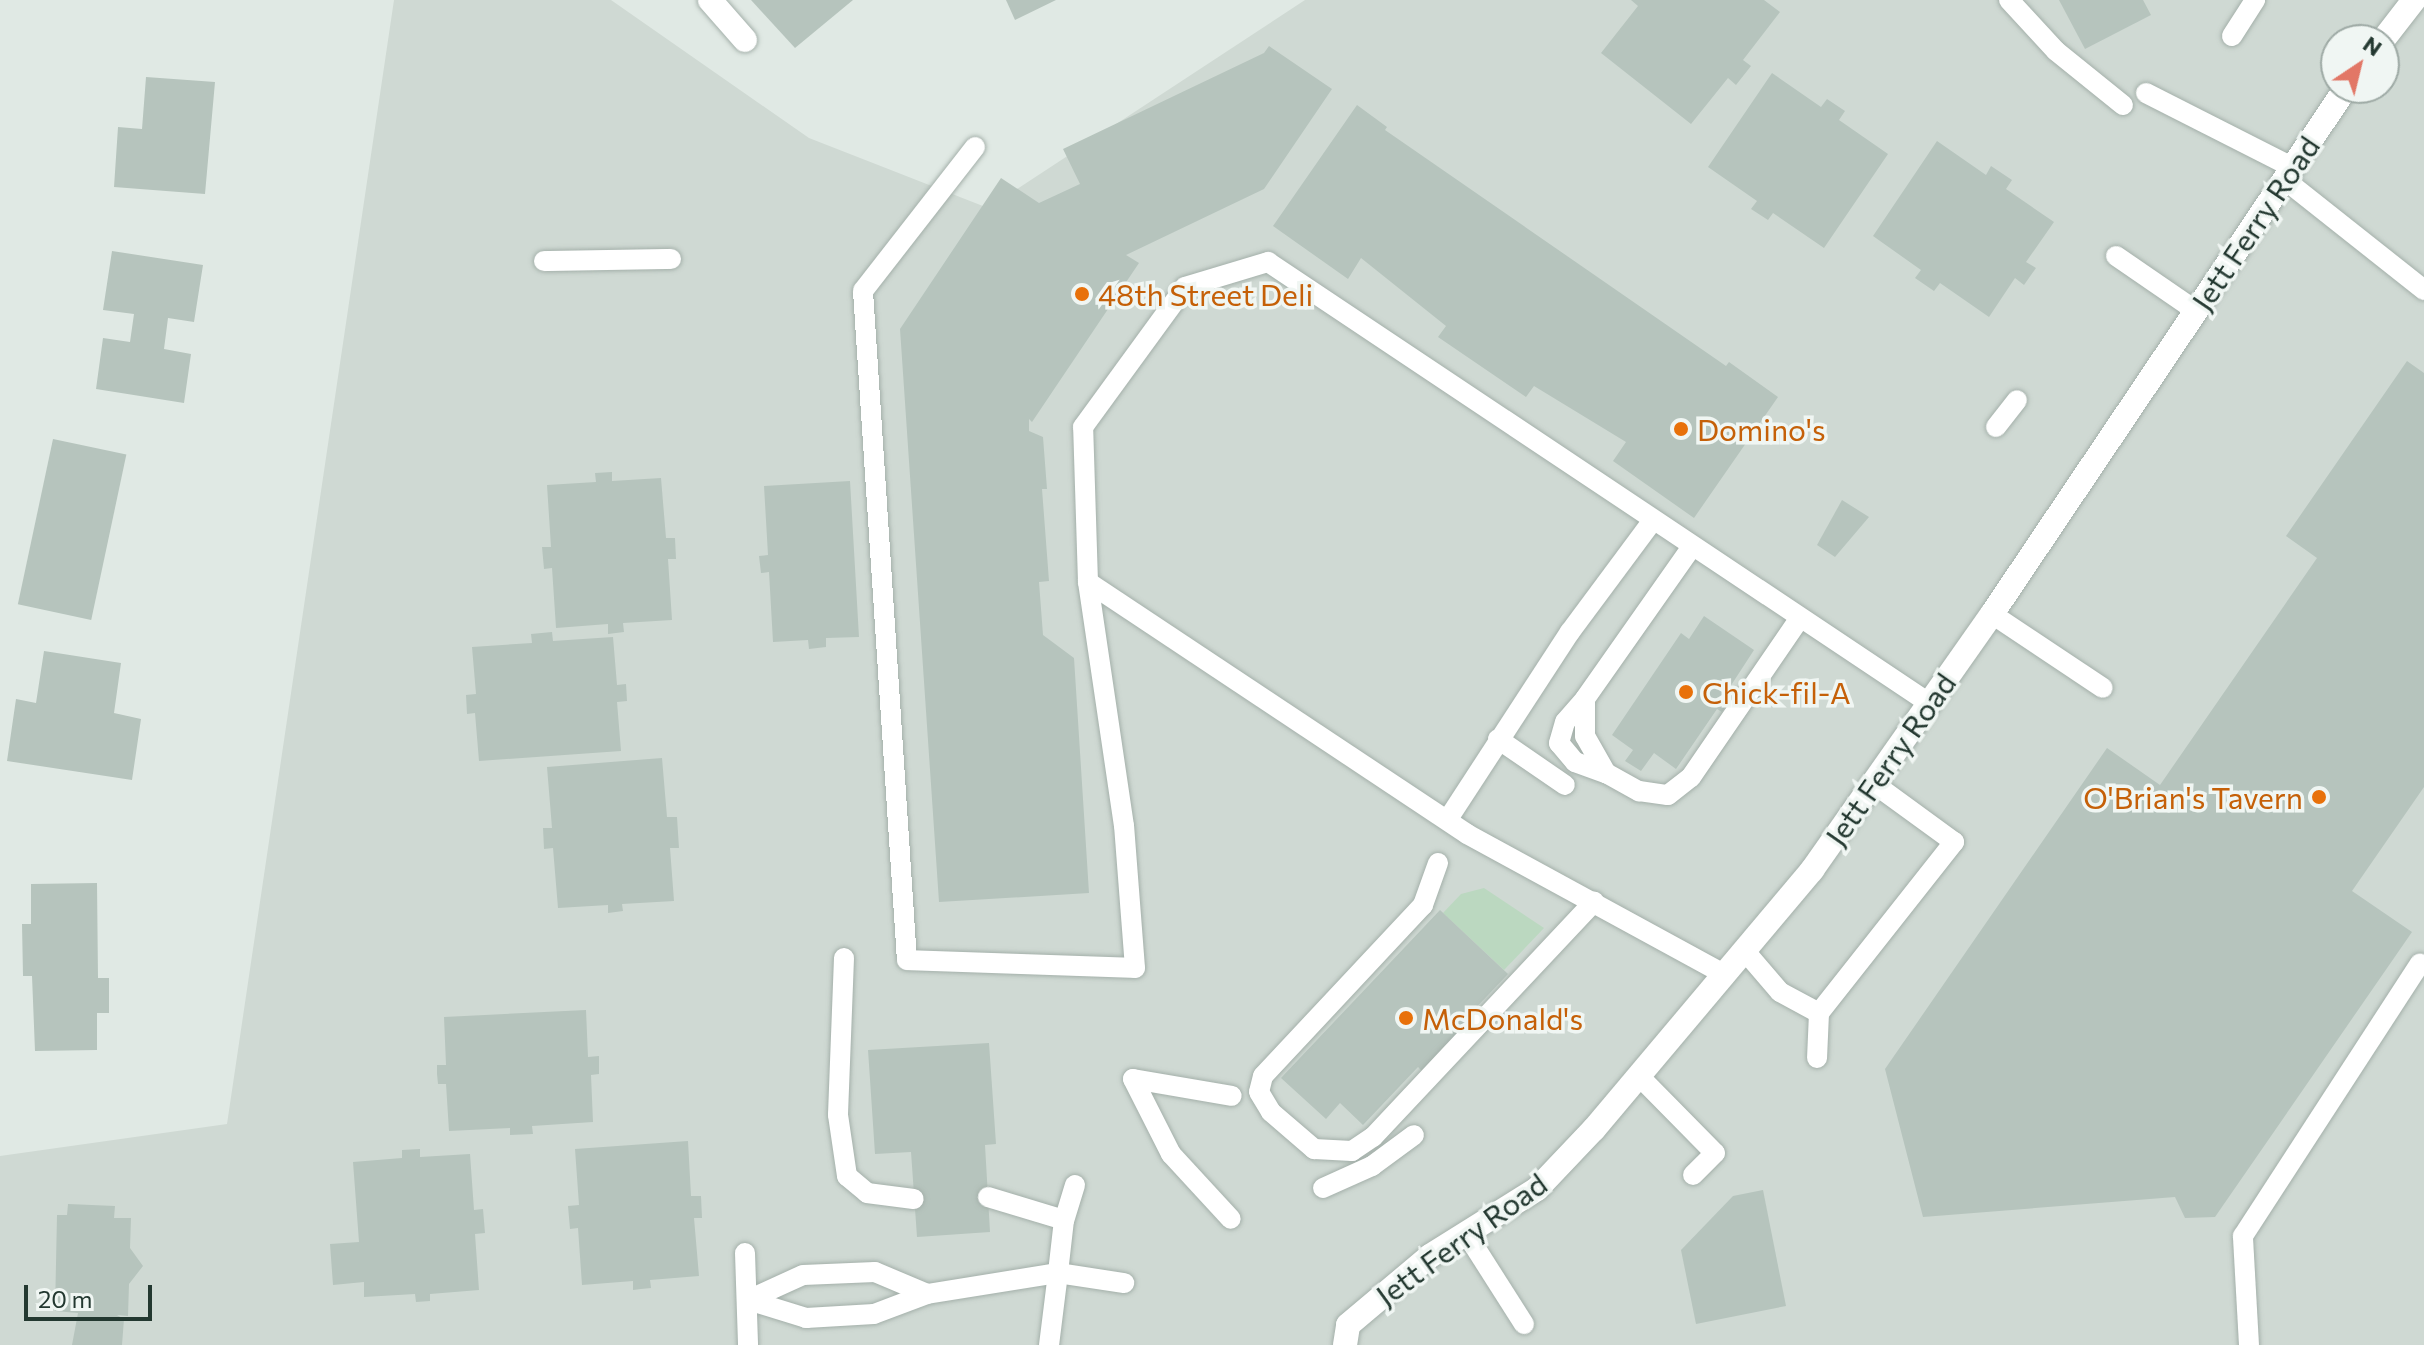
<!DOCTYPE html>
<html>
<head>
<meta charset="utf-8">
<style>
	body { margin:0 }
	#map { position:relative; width:2424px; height:1345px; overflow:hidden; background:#e0e9e4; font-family:Commissioner,sans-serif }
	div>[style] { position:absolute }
	.built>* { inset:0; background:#cfd9d3 }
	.green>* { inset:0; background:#bbd8c0 }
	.building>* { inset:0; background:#b6c4bd; transform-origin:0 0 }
	.roads { filter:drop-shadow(0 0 2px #a4b0aa) drop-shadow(0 0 2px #a4b0aa) }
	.lane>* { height:20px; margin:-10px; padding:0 10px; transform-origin:10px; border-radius:10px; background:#fff }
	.street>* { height:24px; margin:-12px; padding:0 12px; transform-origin:12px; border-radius:12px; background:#fff }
	.secondary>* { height:24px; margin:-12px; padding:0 12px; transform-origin:12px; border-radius:12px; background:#fff }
	.dots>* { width:22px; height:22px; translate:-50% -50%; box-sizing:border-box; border:4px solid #f0f6f3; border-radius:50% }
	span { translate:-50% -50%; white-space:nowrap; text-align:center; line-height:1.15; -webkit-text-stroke:7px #f0f6f3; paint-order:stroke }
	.street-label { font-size:30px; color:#233830 }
	.food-label { font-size:30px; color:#c56008 }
	.left { translate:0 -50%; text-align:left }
	.right { translate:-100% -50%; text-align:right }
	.north { position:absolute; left:2320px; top:24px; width:80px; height:80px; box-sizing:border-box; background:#f0f6f3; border:2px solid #9eaaa5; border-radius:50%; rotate:35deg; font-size:22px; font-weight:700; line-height:32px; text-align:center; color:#233830 }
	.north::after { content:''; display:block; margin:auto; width:28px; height:36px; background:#e27766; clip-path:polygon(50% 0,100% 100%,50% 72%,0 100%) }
	.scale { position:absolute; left:24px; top:1285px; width:128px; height:36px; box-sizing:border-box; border:4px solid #233830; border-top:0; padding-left:10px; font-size:24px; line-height:28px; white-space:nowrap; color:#233830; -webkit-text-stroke:6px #f0f6f3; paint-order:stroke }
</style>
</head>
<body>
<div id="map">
	<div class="built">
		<div style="clip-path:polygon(evenodd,394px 0,611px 0,809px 138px,988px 208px,1305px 0,2424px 0,2424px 1345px,0 1345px,0 1156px,227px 1124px,394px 0,2336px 40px,2384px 40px,2384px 88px,2336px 88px,2336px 40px)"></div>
	</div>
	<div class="green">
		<div style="clip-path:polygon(1484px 888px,1544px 928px,1504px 970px,1443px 913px,1461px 894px)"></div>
	</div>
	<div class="building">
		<div style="clip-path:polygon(751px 0,853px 0,795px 48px)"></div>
		<div style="clip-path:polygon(1006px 0,1056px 0,1015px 20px)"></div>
		<div style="clip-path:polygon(1631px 0,1764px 0,1780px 12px,1743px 60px,1751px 66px,1736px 85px,1728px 78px,1691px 124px,1601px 53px,1638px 6px)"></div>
		<div style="clip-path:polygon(2059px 0,2143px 0,2151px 15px,2085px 49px)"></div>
		<div style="clip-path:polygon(1269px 46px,1332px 89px,1264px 189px,1126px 255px,1139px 263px,1032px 422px,1029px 419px,1029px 431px,1043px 437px,1047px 489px,1042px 489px,1049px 581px,1039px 582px,1043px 635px,1074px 658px,1089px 893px,939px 902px,900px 329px,1001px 178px,1039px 203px,1080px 184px,1063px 149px,1264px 53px)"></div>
		<div style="clip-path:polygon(1772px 73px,1821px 107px,1827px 99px,1845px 111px,1839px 120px,1888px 154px,1824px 248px,1773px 213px,1768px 220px,1751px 209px,1757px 201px,1708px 167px)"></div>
		<div style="clip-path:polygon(146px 77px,215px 82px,205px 194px,114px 187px,118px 127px,142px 129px)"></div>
		<div style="clip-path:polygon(1357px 105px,1387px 127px,1385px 130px,1726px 366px,1729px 362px,1778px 397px,1694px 518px,1613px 461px,1626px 442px,1534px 386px,1526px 397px,1438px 337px,1446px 326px,1361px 258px,1348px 279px,1273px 226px)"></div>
		<div style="clip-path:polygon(1937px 141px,1986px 175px,1991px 166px,2012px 180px,2006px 189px,2054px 222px,2026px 262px,2036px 268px,2024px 285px,2015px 278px,1989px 317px,1940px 283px,1934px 291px,1915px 278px,1921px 270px,1873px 236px)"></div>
		<div style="clip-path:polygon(112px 251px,203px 265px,194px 322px,168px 318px,164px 349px,191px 354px,184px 403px,96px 389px,103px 338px,130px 342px,134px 314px,103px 310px)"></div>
		<div style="clip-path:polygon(2407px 361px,2424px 373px,2424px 787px,2352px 891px,2412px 932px,2215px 1217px,2185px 1218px,2175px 1197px,1923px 1217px,1885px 1069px,2107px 748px,2160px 785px,2317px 558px,2286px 536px)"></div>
		<div style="left:53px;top:439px;width:75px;height:169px;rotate:12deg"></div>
		<div style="clip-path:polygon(612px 472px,612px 481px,661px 478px,666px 538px,675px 538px,676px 559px,668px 559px,672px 620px,623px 623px,624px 632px,608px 634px,608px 624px,556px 628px,552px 568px,544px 569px,542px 547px,551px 547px,547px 485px,596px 482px,595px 473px)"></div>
		<div style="clip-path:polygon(850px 481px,859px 637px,826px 638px,826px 647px,809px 649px,808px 640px,773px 642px,769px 572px,761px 573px,759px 556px,768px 555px,764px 486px)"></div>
		<div style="clip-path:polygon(1842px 500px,1869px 517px,1835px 557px,1817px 545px)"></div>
		<div style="clip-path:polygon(1704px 616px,1754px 650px,1728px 690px,1734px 694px,1722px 712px,1717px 709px,1676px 769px,1654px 753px,1641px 771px,1625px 761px,1633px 750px,1612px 735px,1681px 633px,1689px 639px)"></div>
		<div style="clip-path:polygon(552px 632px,553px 641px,613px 637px,617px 685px,626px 684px,627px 701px,617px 702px,621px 751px,479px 761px,475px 713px,467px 714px,466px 695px,476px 694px,472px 647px,532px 643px,531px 634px)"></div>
		<div style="clip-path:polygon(44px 651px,121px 663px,114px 713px,141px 719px,132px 780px,7px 761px,16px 699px,36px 703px)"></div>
		<div style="clip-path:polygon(662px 758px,667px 817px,677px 817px,679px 848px,670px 848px,674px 901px,622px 904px,623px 911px,608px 913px,608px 905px,558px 908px,553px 848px,544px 849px,543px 828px,552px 828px,547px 767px)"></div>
		<div style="clip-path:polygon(97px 883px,98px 978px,109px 978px,109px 1013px,97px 1013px,97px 1050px,35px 1051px,32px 976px,23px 976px,22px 924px,31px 924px,31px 884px)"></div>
		<div style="clip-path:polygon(1440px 910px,1508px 974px,1470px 1014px,1480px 1022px,1428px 1077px,1418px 1067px,1363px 1125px,1340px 1103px,1326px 1119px,1281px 1078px)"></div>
		<div style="clip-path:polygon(586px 1010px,588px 1057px,599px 1056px,599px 1074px,591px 1075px,593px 1122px,532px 1126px,533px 1134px,510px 1135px,510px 1128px,449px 1131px,446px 1084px,438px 1084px,437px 1074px,437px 1065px,446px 1065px,444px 1017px)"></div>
		<div style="clip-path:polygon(989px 1043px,996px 1144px,985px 1145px,990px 1232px,917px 1237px,911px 1152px,875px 1154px,868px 1050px)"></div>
		<div style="clip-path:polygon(688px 1141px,691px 1196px,701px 1196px,702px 1218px,694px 1218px,699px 1276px,650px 1280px,651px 1288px,641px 1289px,633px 1290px,633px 1281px,582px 1285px,578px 1228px,570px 1229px,568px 1206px,579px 1205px,575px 1149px)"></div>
		<div style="clip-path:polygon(420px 1149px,420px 1157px,470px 1154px,474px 1210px,483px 1209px,485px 1233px,475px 1234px,479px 1290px,430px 1294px,430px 1301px,416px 1302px,415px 1294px,364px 1297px,364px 1282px,333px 1285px,330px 1244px,359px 1242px,353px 1162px,402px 1158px,402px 1150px)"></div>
		<div style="clip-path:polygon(1763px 1190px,1786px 1306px,1696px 1324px,1681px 1250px,1733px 1196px)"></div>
		<div style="clip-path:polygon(68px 1204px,115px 1206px,114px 1218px,131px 1218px,130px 1248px,143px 1266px,129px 1284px,128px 1316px,117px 1315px,124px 1319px,122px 1345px,72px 1345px,78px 1313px,55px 1311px,57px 1215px,67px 1215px)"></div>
	</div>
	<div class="roads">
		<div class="lane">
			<div style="left:2009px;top:0;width:69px;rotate:47.3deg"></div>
			<div style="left:2056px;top:51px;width:86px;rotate:38.9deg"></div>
			<div style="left:2232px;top:36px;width:43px;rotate:-57.4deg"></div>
			<div style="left:2146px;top:93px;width:164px;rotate:26.9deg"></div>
			<div style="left:975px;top:147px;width:182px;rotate:127.9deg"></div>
			<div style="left:863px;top:291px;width:670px;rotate:86.24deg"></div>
			<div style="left:907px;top:960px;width:228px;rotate:2deg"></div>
			<div style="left:1135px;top:968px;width:142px;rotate:-94.4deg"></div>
			<div style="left:1124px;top:826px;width:247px;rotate:-98.4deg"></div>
			<div style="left:1088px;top:582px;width:155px;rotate:-91.8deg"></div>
			<div style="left:1083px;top:427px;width:173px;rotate:-53.9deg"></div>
			<div style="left:1185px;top:287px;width:87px;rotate:-16.8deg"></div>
			<div style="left:1268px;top:262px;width:795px;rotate:33.71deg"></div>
			<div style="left:2284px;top:179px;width:179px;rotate:38.4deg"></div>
			<div style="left:2116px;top:256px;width:97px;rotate:34.5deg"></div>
			<div style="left:544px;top:261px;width:127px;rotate:-0.9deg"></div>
			<div style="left:1996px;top:427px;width:34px;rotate:-52deg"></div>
			<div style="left:1691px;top:548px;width:184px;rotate:125.1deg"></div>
			<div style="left:1585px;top:699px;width:37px;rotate:90deg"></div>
			<div style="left:1585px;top:736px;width:43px;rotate:60.4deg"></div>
			<div style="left:1606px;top:773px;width:38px;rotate:29deg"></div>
			<div style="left:1639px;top:791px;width:29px;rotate:8deg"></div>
			<div style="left:1668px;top:795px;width:29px;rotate:-38deg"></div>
			<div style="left:1691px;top:777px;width:193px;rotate:-55.6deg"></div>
			<div style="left:1088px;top:582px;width:455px;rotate:33.6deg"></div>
			<div style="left:1467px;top:834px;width:293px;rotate:28.6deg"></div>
			<div style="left:1992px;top:614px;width:133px;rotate:33.7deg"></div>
			<div style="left:1585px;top:699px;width:30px;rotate:131deg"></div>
			<div style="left:1565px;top:722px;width:22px;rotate:106deg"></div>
			<div style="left:1559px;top:743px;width:25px;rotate:50deg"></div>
			<div style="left:1575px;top:762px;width:33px;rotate:20deg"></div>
			<div style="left:1498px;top:739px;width:81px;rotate:34.5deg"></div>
			<div style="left:1448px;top:819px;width:223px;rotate:-56.9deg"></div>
			<div style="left:1570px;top:632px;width:136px;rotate:-53.4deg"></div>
			<div style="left:1438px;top:863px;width:45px;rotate:109.7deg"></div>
			<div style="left:1423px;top:905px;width:234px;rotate:133.1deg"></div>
			<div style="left:1263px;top:1076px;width:16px;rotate:104deg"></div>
			<div style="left:1259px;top:1092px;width:23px;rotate:59deg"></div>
			<div style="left:1271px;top:1112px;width:57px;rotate:40.7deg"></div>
			<div style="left:1314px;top:1149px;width:38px;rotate:3deg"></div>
			<div style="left:1352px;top:1151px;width:25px;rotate:-34deg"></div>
			<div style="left:1373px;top:1137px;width:323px;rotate:-46.8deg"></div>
			<div style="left:1744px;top:950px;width:55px;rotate:49.4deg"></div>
			<div style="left:1780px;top:992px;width:44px;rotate:28.3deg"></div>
			<div style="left:1819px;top:1013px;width:45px;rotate:92.5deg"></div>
			<div style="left:844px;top:958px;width:157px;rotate:92.2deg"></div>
			<div style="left:838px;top:1115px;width:62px;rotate:81.6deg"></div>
			<div style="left:847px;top:1176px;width:26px;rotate:40deg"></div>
			<div style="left:867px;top:1193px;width:47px;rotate:7.3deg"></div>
			<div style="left:1819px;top:1013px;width:218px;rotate:-51.7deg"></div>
			<div style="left:1954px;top:842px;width:100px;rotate:-143.9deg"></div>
			<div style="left:1639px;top:1076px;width:108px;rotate:45.4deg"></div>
			<div style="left:1715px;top:1153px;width:31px;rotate:135deg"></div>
			<div style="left:1133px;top:1079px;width:84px;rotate:63.1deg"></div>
			<div style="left:1171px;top:1154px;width:88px;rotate:47.3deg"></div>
			<div style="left:1133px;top:1079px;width:100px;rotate:9.7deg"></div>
			<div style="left:1075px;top:1185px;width:37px;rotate:107deg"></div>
			<div style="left:1064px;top:1220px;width:53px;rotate:96.5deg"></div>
			<div style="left:1058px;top:1273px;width:67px;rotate:8.6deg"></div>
			<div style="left:1323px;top:1188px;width:54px;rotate:-24.2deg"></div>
			<div style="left:1372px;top:1166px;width:52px;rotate:-36.4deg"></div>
			<div style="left:988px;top:1197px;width:79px;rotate:16.8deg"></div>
			<div style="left:1466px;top:1233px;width:108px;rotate:57.5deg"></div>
			<div style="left:745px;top:1253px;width:92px;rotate:88.1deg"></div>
			<div style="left:748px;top:1300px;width:61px;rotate:17.2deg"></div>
			<div style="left:806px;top:1318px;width:68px;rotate:-3.4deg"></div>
			<div style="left:874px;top:1314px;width:57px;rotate:-20.7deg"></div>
			<div style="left:927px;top:1294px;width:133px;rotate:-9.1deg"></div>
			<div style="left:1058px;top:1273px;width:73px;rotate:97.1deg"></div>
			<div style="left:748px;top:1300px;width:60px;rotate:-24.4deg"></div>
			<div style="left:803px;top:1275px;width:72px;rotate:-2.4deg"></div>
			<div style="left:875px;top:1272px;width:56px;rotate:22.9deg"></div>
			<div style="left:2249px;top:1345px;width:109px;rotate:-93.2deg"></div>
			<div style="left:2243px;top:1236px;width:325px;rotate:-57deg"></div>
		</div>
		<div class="street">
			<div style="left:710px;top:0;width:53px;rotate:48.8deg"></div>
		</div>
		<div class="secondary">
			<div style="left:2383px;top:40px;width:51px;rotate:-52.2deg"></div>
			<div style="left:1345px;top:1345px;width:20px;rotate:-81deg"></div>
			<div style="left:1348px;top:1325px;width:107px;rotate:-40.1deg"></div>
			<div style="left:1430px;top:1256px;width:126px;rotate:-32.1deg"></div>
			<div style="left:1537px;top:1189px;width:83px;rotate:-46.5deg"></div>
			<div style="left:1594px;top:1129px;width:339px;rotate:-49.9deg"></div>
			<div style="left:1812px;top:870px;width:313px;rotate:-54.9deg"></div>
			<div style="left:1992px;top:614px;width:634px;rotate:-56.06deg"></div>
		</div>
	</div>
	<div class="dots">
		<div style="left:1082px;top:294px;background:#e8710a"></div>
		<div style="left:1681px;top:429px;background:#e8710a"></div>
		<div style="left:1686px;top:692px;background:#e8710a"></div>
		<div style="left:2319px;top:797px;background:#e8710a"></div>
		<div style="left:1406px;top:1018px;background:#e8710a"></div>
	</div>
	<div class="street-label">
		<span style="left:2255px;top:223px;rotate:-56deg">Jett Ferry Road</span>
		<span style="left:1890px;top:759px;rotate:-55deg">Jett Ferry Road</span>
		<span style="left:1461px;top:1239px;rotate:-36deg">Jett Ferry Road</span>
	</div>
	<div class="food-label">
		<span class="left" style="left:1098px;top:294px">48th Street Deli</span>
		<span class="left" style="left:1697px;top:429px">Domino's</span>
		<span class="left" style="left:1702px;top:692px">Chick-fil-A</span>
		<span class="right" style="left:2303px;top:797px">O'Brian's Tavern</span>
		<span class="left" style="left:1422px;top:1018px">McDonald's</span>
	</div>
	<div class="north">N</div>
	<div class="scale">20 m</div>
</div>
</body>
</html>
